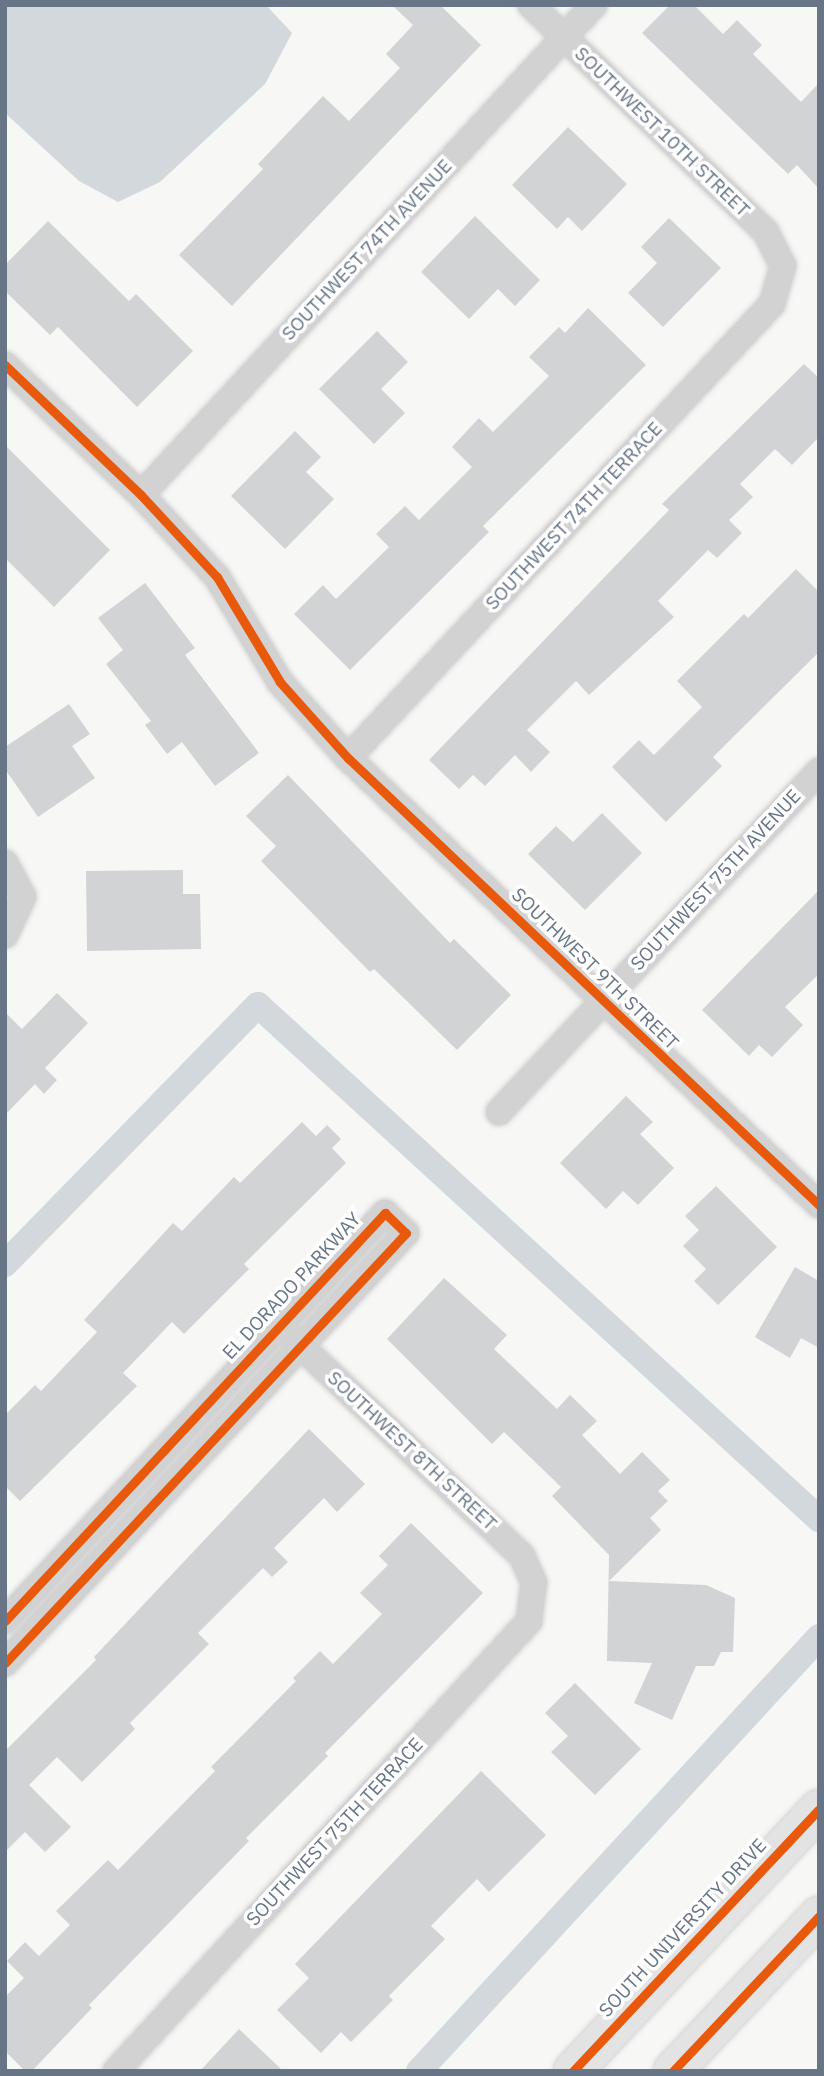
<!DOCTYPE html>
<html>
<head>
<meta charset="utf-8">
<style>
	body { margin:0 }
	#map { position:relative; width:824px; height:2076px; overflow:hidden; background:#f7f7f6; font-family:"IBM Plex Sans",sans-serif }
	div>[style] { position:absolute }
	.water>* { inset:0; background:#d2d8db }
	.canal>* { height:26px; margin:-13px; padding:0 13px; transform-origin:13px; border-radius:13px; background:#d2d8db }
	.building>* { inset:0; background:#d2d3d4 }
	.roads { filter:drop-shadow(0 0 2px #d3d3d4) drop-shadow(0 0 2px #d3d3d4) }
	.minor>* { height:26px; margin:-13px; padding:0 13px; transform-origin:13px; border-radius:13px; background:#d2d2d3 }
	.primary>* { height:38px; margin:-19px; padding:0 19px; transform-origin:19px; border-radius:19px; background:#e3e3e4 }
	.cycleway>* { height:9px; margin:-4.5px; padding:0 4.5px; transform-origin:4.5px; border-radius:4.5px; background:#e8590c }
	span { translate:-50% -50%; white-space:nowrap; text-align:center; line-height:1.15; -webkit-text-stroke:7px #fff; paint-order:stroke }
	.street-label { font-size:19px; color:#677587 }
	.frame { position:absolute; inset:0; border:7px solid #677587; pointer-events:none }
</style>
</head>
<body>
<div id="map">
	<div class="water">
		<div style="clip-path:polygon(5px 5px,266px 5px,292px 33px,265px 84px,160px 182px,118px 202px,79px 181px,5px 113px)"></div>
	</div>
	<div class="canal">
		<div style="left:5px;top:1264px;width:362px;rotate:-45.7deg"></div>
		<div style="left:258px;top:1005px;width:761px;rotate:42.5deg"></div>
		<div style="left:419px;top:2071px;width:590px;rotate:-47.33deg"></div>
	</div>
	<div class="building">
		<div style="clip-path:polygon(392px 5px,440px 5px,481px 45px,232px 306px,179px 255px,263px 169px,258px 164px,323px 96px,349px 121px,400px 68px,386px 54px,413px 25px)"></div>
		<div style="clip-path:polygon(670px 5px,694px 5px,723px 34px,737px 20px,762px 45px,753px 54px,801px 102px,819px 83px,819px 189px,797px 165px,788px 174px,642px 33px)"></div>
		<div style="clip-path:polygon(568px 127px,627px 184px,582px 231px,568px 217px,557px 229px,512px 185px)"></div>
		<div style="clip-path:polygon(475px 216px,540px 280px,515px 306px,498px 289px,469px 319px,421px 272px)"></div>
		<div style="clip-path:polygon(669px 218px,721px 268px,663px 327px,628px 293px,657px 263px,641px 247px)"></div>
		<div style="clip-path:polygon(48px 221px,129px 301px,136px 294px,193px 351px,137px 407px,58px 327px,50px 335px,5px 291px,5px 265px)"></div>
		<div style="clip-path:polygon(588px 308px,646px 365px,483px 526px,489px 532px,350px 670px,294px 614px,323px 585px,336px 599px,389px 547px,376px 534px,405px 506px,419px 520px,472px 467px,452px 447px,479px 418px,493px 432px,549px 376px,529px 357px,559px 327px,565px 333px)"></div>
		<div style="clip-path:polygon(377px 331px,408px 362px,381px 389px,405px 413px,374px 444px,319px 389px)"></div>
		<div style="clip-path:polygon(804px 364px,819px 378px,819px 437px,792px 465px,775px 449px,740px 484px,753px 497px,729px 520px,742px 533px,717px 558px,708px 550px,658px 601px,674px 617px,589px 695px,576px 681px,527px 730px,550px 752px,531px 772px,515px 755px,485px 786px,473px 775px,459px 789px,429px 760px,669px 510px,662px 504px)"></div>
		<div style="clip-path:polygon(295px 431px,321px 457px,306px 472px,334px 499px,285px 549px,231px 496px)"></div>
		<div style="clip-path:polygon(5px 445px,110px 550px,54px 607px,5px 558px)"></div>
		<div style="clip-path:polygon(796px 569px,819px 592px,819px 652px,713px 757px,722px 766px,666px 822px,612px 767px,639px 740px,654px 755px,702px 707px,677px 681px,744px 614px,748px 618px)"></div>
		<div style="clip-path:polygon(145px 583px,195px 648px,185px 655px,259px 753px,215px 786px,182px 742px,167px 754px,145px 725px,151px 721px,106px 664px,123px 650px,98px 618px)"></div>
		<div style="clip-path:polygon(69px 704px,90px 734px,72px 746px,95px 778px,38px 817px,5px 769px,5px 747px)"></div>
		<div style="clip-path:polygon(288px 775px,450px 943px,454px 939px,511px 995px,457px 1050px,374px 969px,370px 972px,261px 861px,276px 846px,246px 816px)"></div>
		<div style="clip-path:polygon(602px 813px,642px 853px,585px 910px,528px 854px,556px 826px,573px 842px)"></div>
		<div style="clip-path:polygon(183px 870px,183px 894px,200px 894px,201px 949px,87px 951px,86px 871px)"></div>
		<div style="clip-path:polygon(819px 890px,819px 974px,785px 1007px,803px 1025px,772px 1057px,759px 1045px,749px 1056px,702px 1010px)"></div>
		<div style="clip-path:polygon(57px 993px,88px 1023px,45px 1068px,57px 1080px,44px 1094px,35px 1084px,5px 1115px,5px 1012px,22px 1029px)"></div>
		<div style="clip-path:polygon(626px 1096px,653px 1122px,640px 1134px,674px 1168px,638px 1205px,623px 1191px,606px 1209px,560px 1163px)"></div>
		<div style="clip-path:polygon(302px 1122px,316px 1136px,327px 1125px,341px 1139px,332px 1148px,346px 1163px,244px 1264px,249px 1269px,184px 1334px,172px 1322px,123px 1373px,137px 1386px,20px 1501px,5px 1486px,5px 1415px,35px 1385px,41px 1391px,97px 1332px,84px 1320px,173px 1223px,182px 1231px,234px 1177px,240px 1183px)"></div>
		<div style="clip-path:polygon(716px 1186px,777px 1247px,718px 1305px,694px 1281px,706px 1269px,683px 1246px,699px 1230px,685px 1216px)"></div>
		<div style="clip-path:polygon(795px 1267px,819px 1281px,819px 1348px,801px 1338px,790px 1358px,755px 1337px)"></div>
		<div style="clip-path:polygon(444px 1278px,507px 1335px,494px 1349px,557px 1409px,570px 1395px,597px 1421px,582px 1435px,620px 1474px,642px 1452px,670px 1480px,658px 1491px,668px 1501px,650px 1518px,661px 1530px,609px 1581px,706px 1585px,735px 1598px,733px 1652px,721px 1652px,714px 1666px,696px 1666px,672px 1720px,634px 1703px,652px 1663px,607px 1661px,609px 1555px,552px 1496px,561px 1487px,504px 1432px,492px 1444px,387px 1339px)"></div>
		<div style="clip-path:polygon(309px 1429px,365px 1484px,337px 1512px,324px 1498px,274px 1548px,288px 1562px,272px 1577px,263px 1568px,198px 1633px,209px 1644px,130px 1723px,135px 1729px,82px 1782px,57px 1757px,29px 1785px,71px 1827px,45px 1852px,25px 1832px,5px 1852px,5px 1751px,96px 1660px,94px 1657px)"></div>
		<div style="clip-path:polygon(411px 1523px,483px 1593px,325px 1753px,328px 1756px,246px 1838px,249px 1841px,89px 2005px,92px 2008px,32px 2071px,25px 2071px,5px 2051px,5px 1997px,24px 1978px,7px 1961px,25px 1942px,39px 1956px,70px 1925px,56px 1911px,108px 1860px,118px 1870px,215px 1771px,211px 1767px,296px 1681px,293px 1678px,320px 1651px,333px 1664px,382px 1614px,360px 1593px,388px 1565px,379px 1556px)"></div>
		<div style="clip-path:polygon(575px 1683px,641px 1749px,595px 1795px,551px 1752px,568px 1736px,545px 1713px)"></div>
		<div style="clip-path:polygon(481px 1771px,546px 1835px,489px 1892px,477px 1879px,431px 1926px,445px 1939px,389px 1996px,393px 2000px,351px 2042px,341px 2032px,321px 2053px,277px 2010px,309px 1978px,295px 1964px)"></div>
		<div style="clip-path:polygon(239px 2029px,283px 2071px,200px 2071px)"></div>
	</div>
	<div class="roads">
		<div class="minor">
			<div style="left:5px;top:365px;width:188px;rotate:43.7deg"></div>
			<div style="left:141px;top:495px;width:112px;rotate:47.2deg"></div>
			<div style="left:217px;top:577px;width:122px;rotate:59deg"></div>
			<div style="left:280px;top:682px;width:102px;rotate:48.2deg"></div>
			<div style="left:348px;top:758px;width:649px;rotate:43.5deg"></div>
			<div style="left:141px;top:495px;width:667px;rotate:-47.25deg"></div>
			<div style="left:348px;top:758px;width:621px;rotate:-46.96deg"></div>
			<div style="left:772px;top:304px;width:40px;rotate:-74deg"></div>
			<div style="left:783px;top:266px;width:38px;rotate:-117deg"></div>
			<div style="left:766px;top:232px;width:327px;rotate:-136deg"></div>
			<div style="left:5px;top:863px;width:38px;rotate:62deg"></div>
			<div style="left:23px;top:897px;width:42px;rotate:115.3deg"></div>
			<div style="left:499px;top:1112px;width:468px;rotate:-46.8deg"></div>
			<div style="left:5px;top:1621px;width:558px;rotate:-47.04deg"></div>
			<div style="left:385px;top:1213px;width:29px;rotate:44deg"></div>
			<div style="left:406px;top:1233px;width:588px;rotate:133deg"></div>
			<div style="left:116px;top:2071px;width:611px;rotate:-47.45deg"></div>
			<div style="left:529px;top:1621px;width:38px;rotate:-83deg"></div>
			<div style="left:534px;top:1583px;width:30px;rotate:-114deg"></div>
			<div style="left:522px;top:1556px;width:318px;rotate:-136.5deg"></div>
		</div>
		<div class="primary">
			<div style="left:573px;top:2071px;width:359px;rotate:-46.8deg"></div>
			<div style="left:673px;top:2071px;width:213px;rotate:-46.7deg"></div>
		</div>
	</div>
	<div class="cycleway">
		<div style="left:5px;top:365px;width:188px;rotate:43.7deg"></div>
		<div style="left:141px;top:495px;width:112px;rotate:47.2deg"></div>
		<div style="left:217px;top:577px;width:122px;rotate:59deg"></div>
		<div style="left:280px;top:682px;width:102px;rotate:48.2deg"></div>
		<div style="left:348px;top:758px;width:649px;rotate:43.5deg"></div>
		<div style="left:5px;top:1621px;width:558px;rotate:-47.04deg"></div>
		<div style="left:385px;top:1213px;width:29px;rotate:44deg"></div>
		<div style="left:406px;top:1233px;width:588px;rotate:133deg"></div>
		<div style="left:573px;top:2071px;width:359px;rotate:-46.8deg"></div>
		<div style="left:673px;top:2071px;width:213px;rotate:-46.7deg"></div>
	</div>
	<div class="street-label">
		<span style="left:662px;top:132px;rotate:44deg">SOUTHWEST 10TH STREET</span>
		<span style="left:367px;top:250px;rotate:-47deg">SOUTHWEST 74TH AVENUE</span>
		<span style="left:574px;top:516px;rotate:-47deg">SOUTHWEST 74TH TERRACE</span>
		<span style="left:716px;top:880px;rotate:-47deg">SOUTHWEST 75TH AVENUE</span>
		<span style="left:595px;top:969px;rotate:44deg">SOUTHWEST 9TH STREET</span>
		<span style="left:292px;top:1286px;rotate:-47deg">EL DORADO PARKWAY</span>
		<span style="left:412px;top:1451px;rotate:43deg">SOUTHWEST 8TH STREET</span>
		<span style="left:335px;top:1832px;rotate:-47deg">SOUTHWEST 75TH TERRACE</span>
		<span style="left:683px;top:1928px;rotate:-47deg">SOUTH UNIVERSITY DRIVE</span>
	</div>
	<div class="frame"></div>
</div>
</body>
</html>
